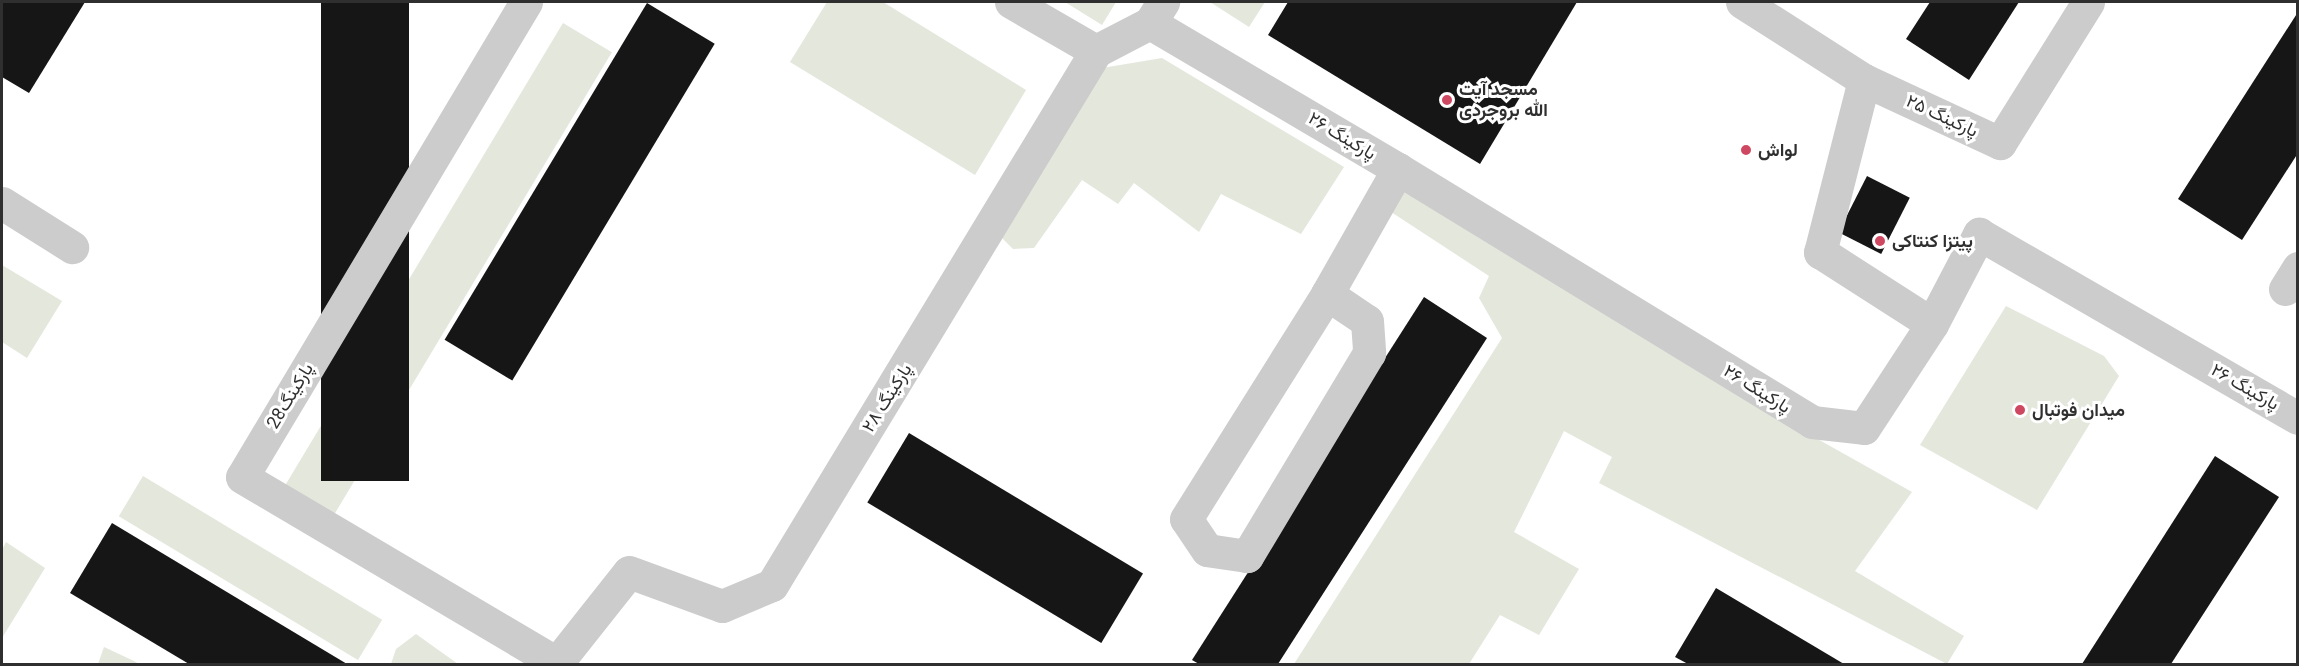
<!DOCTYPE html>
<html>
<head>
<meta charset="utf-8">
<style>
	body { margin:0 }
	#map { position:relative; width:2299px; height:666px; overflow:hidden; background:#fff; font-family:Roboto,Vazirmatn,sans-serif }
	div>[style] { position:absolute }
	.green>* { inset:0; background:#e3e7dc; transform-origin:0 0 }
	.building>* { inset:0; background:#161616; transform-origin:0 0 }
	.minor>* { height:33px; margin:-16.5px; padding:0 16.5px; transform-origin:16.5px; border-radius:16.5px; background:#ccc }
	.dots>* { width:16px; height:16px; translate:-50% -50%; box-sizing:border-box; border:3px solid #fff; border-radius:50% }
	span { translate:-50% -50%; white-space:nowrap; text-align:center; line-height:1.15; -webkit-text-stroke:6px #fff; paint-order:stroke }
	.poi-label { font-size:18px; color:#2f2f2f; font-weight:700 }
	.left { translate:0 -50%; text-align:left }
	.street-label { font-size:18px; color:#2f2f2f }
	.frame { position:absolute; inset:0; border:3px solid #2f2f2f; pointer-events:none }
</style>
</head>
<body>
<div id="map">
	<div class="green">
		<div style="clip-path:polygon(827px 2px,883px 2px,1026px 90px,975px 175px,790px 62px)"></div>
		<div style="clip-path:polygon(1065px 2px,1116px 2px,1102px 25px)"></div>
		<div style="clip-path:polygon(1210px 2px,1265px 2px,1249px 27px)"></div>
		<div style="left:563px;top:23px;width:57px;height:544px;rotate:31deg"></div>
		<div style="clip-path:polygon(1162px 58px,1344px 167px,1301px 234px,1221px 194px,1199px 232px,1134px 183px,1118px 204px,1082px 180px,1034px 248px,1013px 249px,1001px 237px,1102px 68px)"></div>
		<div style="clip-path:polygon(1406px 183px,1775px 415px,1912px 492px,1855px 571px,1964px 636px,1947px 664px,1599px 483px,1612px 457px,1564px 431px,1514px 532px,1579px 569px,1539px 635px,1500px 615px,1469px 664px,1294px 664px,1502px 338px,1479px 298px,1489px 276px,1385px 208px)"></div>
		<div style="clip-path:polygon(2px 265px,62px 301px,27px 358px,2px 342px)"></div>
		<div style="clip-path:polygon(2006px 306px,2104px 356px,2119px 376px,2037px 510px,1920px 445px)"></div>
		<div style="left:143px;top:476px;width:279px;height:47px;rotate:31deg"></div>
		<div style="clip-path:polygon(6px 542px,45px 568px,2px 638px,2px 550px)"></div>
		<div style="clip-path:polygon(416px 634px,458px 664px,391px 664px,396px 649px)"></div>
		<div style="clip-path:polygon(104px 647px,134px 661px,139px 664px,98px 664px)"></div>
	</div>
	<div class="building">
		<div style="clip-path:polygon(2px 2px,85px 2px,29px 93px,2px 77px)"></div>
		<div style="left:321px;top:2px;width:88px;height:479px"></div>
		<div style="clip-path:polygon(1288px 2px,1577px 2px,1480px 164px,1268px 35px)"></div>
		<div style="clip-path:polygon(1930px 2px,2019px 2px,1969px 80px,1906px 39px)"></div>
		<div style="left:647px;top:3px;width:79px;height:393px;rotate:31deg"></div>
		<div style="clip-path:polygon(2298px 12px,2298px 153px,2242px 240px,2178px 199px)"></div>
		<div style="left:1867px;top:176px;width:48px;height:63px;rotate:27deg"></div>
		<div style="clip-path:polygon(1424px 297px,1487px 338px,1278px 664px,1199px 664px,1192px 660px)"></div>
		<div style="left:909px;top:433px;width:273px;height:81px;rotate:31deg"></div>
		<div style="clip-path:polygon(2215px 456px,2279px 497px,2171px 664px,2082px 664px)"></div>
		<div style="clip-path:polygon(112px 523px,347px 664px,189px 664px,70px 593px)"></div>
		<div style="clip-path:polygon(1716px 588px,1844px 664px,1688px 664px,1675px 657px)"></div>
	</div>
	<div class="minor">
		<div style="left:526px;top:2px;width:553px;rotate:120.87deg"></div>
		<div style="left:242px;top:477px;width:366px;rotate:30.6deg"></div>
		<div style="left:1011px;top:2px;width:98px;rotate:30deg"></div>
		<div style="left:1742px;top:2px;width:145px;rotate:32.6deg"></div>
		<div style="left:1864px;top:80px;width:150px;rotate:24.9deg"></div>
		<div style="left:2000px;top:143px;width:166px;rotate:-58deg"></div>
		<div style="left:1150px;top:23px;width:288px;rotate:30.5deg"></div>
		<div style="left:1398px;top:169px;width:485px;rotate:31.4deg"></div>
		<div style="left:1812px;top:422px;width:52px;rotate:6.6deg"></div>
		<div style="left:1864px;top:428px;width:124px;rotate:-56.8deg"></div>
		<div style="left:1932px;top:324px;width:102px;rotate:-62.4deg"></div>
		<div style="left:1979px;top:234px;width:368px;rotate:30deg"></div>
		<div style="left:1864px;top:80px;width:178px;rotate:104.3deg"></div>
		<div style="left:1820px;top:252px;width:133px;rotate:32.7deg"></div>
		<div style="left:2px;top:203px;width:83px;rotate:32.2deg"></div>
		<div style="left:2285px;top:289px;width:25px;rotate:-58deg"></div>
		<div style="left:1327px;top:294px;width:48px;rotate:34deg"></div>
		<div style="left:1367px;top:321px;width:32px;rotate:86deg"></div>
		<div style="left:1369px;top:353px;width:237px;rotate:121deg"></div>
		<div style="left:1247px;top:556px;width:40px;rotate:-171.5deg"></div>
		<div style="left:1207px;top:550px;width:37px;rotate:-124deg"></div>
		<div style="left:1186px;top:519px;width:266px;rotate:-57.9deg"></div>
		<div style="left:1327px;top:294px;width:144px;rotate:-60.4deg"></div>
		<div style="left:556px;top:664px;width:117px;rotate:-51.6deg"></div>
		<div style="left:629px;top:572px;width:99px;rotate:20.1deg"></div>
		<div style="left:722px;top:606px;width:54px;rotate:-22.8deg"></div>
		<div style="left:772px;top:585px;width:625px;rotate:-58.75deg"></div>
		<div style="left:1096px;top:51px;width:61px;rotate:-27.4deg"></div>
		<div style="left:1150px;top:23px;width:25px;rotate:-58deg"></div>
	</div>
	<div class="dots">
		<div style="left:1447px;top:100px;background:#cf4861"></div>
		<div style="left:1746px;top:150px;background:#cf4861"></div>
		<div style="left:1880px;top:241px;background:#cf4861"></div>
		<div style="left:2020px;top:410px;background:#cf4861"></div>
	</div>
	<div class="poi-label">
		<span class="left" style="left:1459px;top:100px">مسجد آیت<br>الله بروجردی</span>
		<span class="left" style="left:1758px;top:150px">لواش</span>
		<span class="left" style="left:1892px;top:241px">پیتزا کنتاکی</span>
		<span class="left" style="left:2032px;top:410px">میدان فوتبال</span>
	</div>
	<div class="street-label">
		<span style="left:1942px;top:116px;rotate:25deg">پارکینگ ۲۵</span>
		<span style="left:1342px;top:136px;rotate:31deg">پارکینگ ۲۶</span>
		<span style="left:2245px;top:387px;rotate:30deg">پارکینگ ۲۶</span>
		<span style="left:1757px;top:389px;rotate:32deg">پارکینگ ۲۶</span>
		<span style="left:290px;top:396px;rotate:-59deg">پارکینگ28</span>
		<span style="left:887px;top:398px;rotate:-58deg">پارکینگ ۲۸</span>
	</div>
	<div class="frame"></div>
</div>
</body>
</html>
